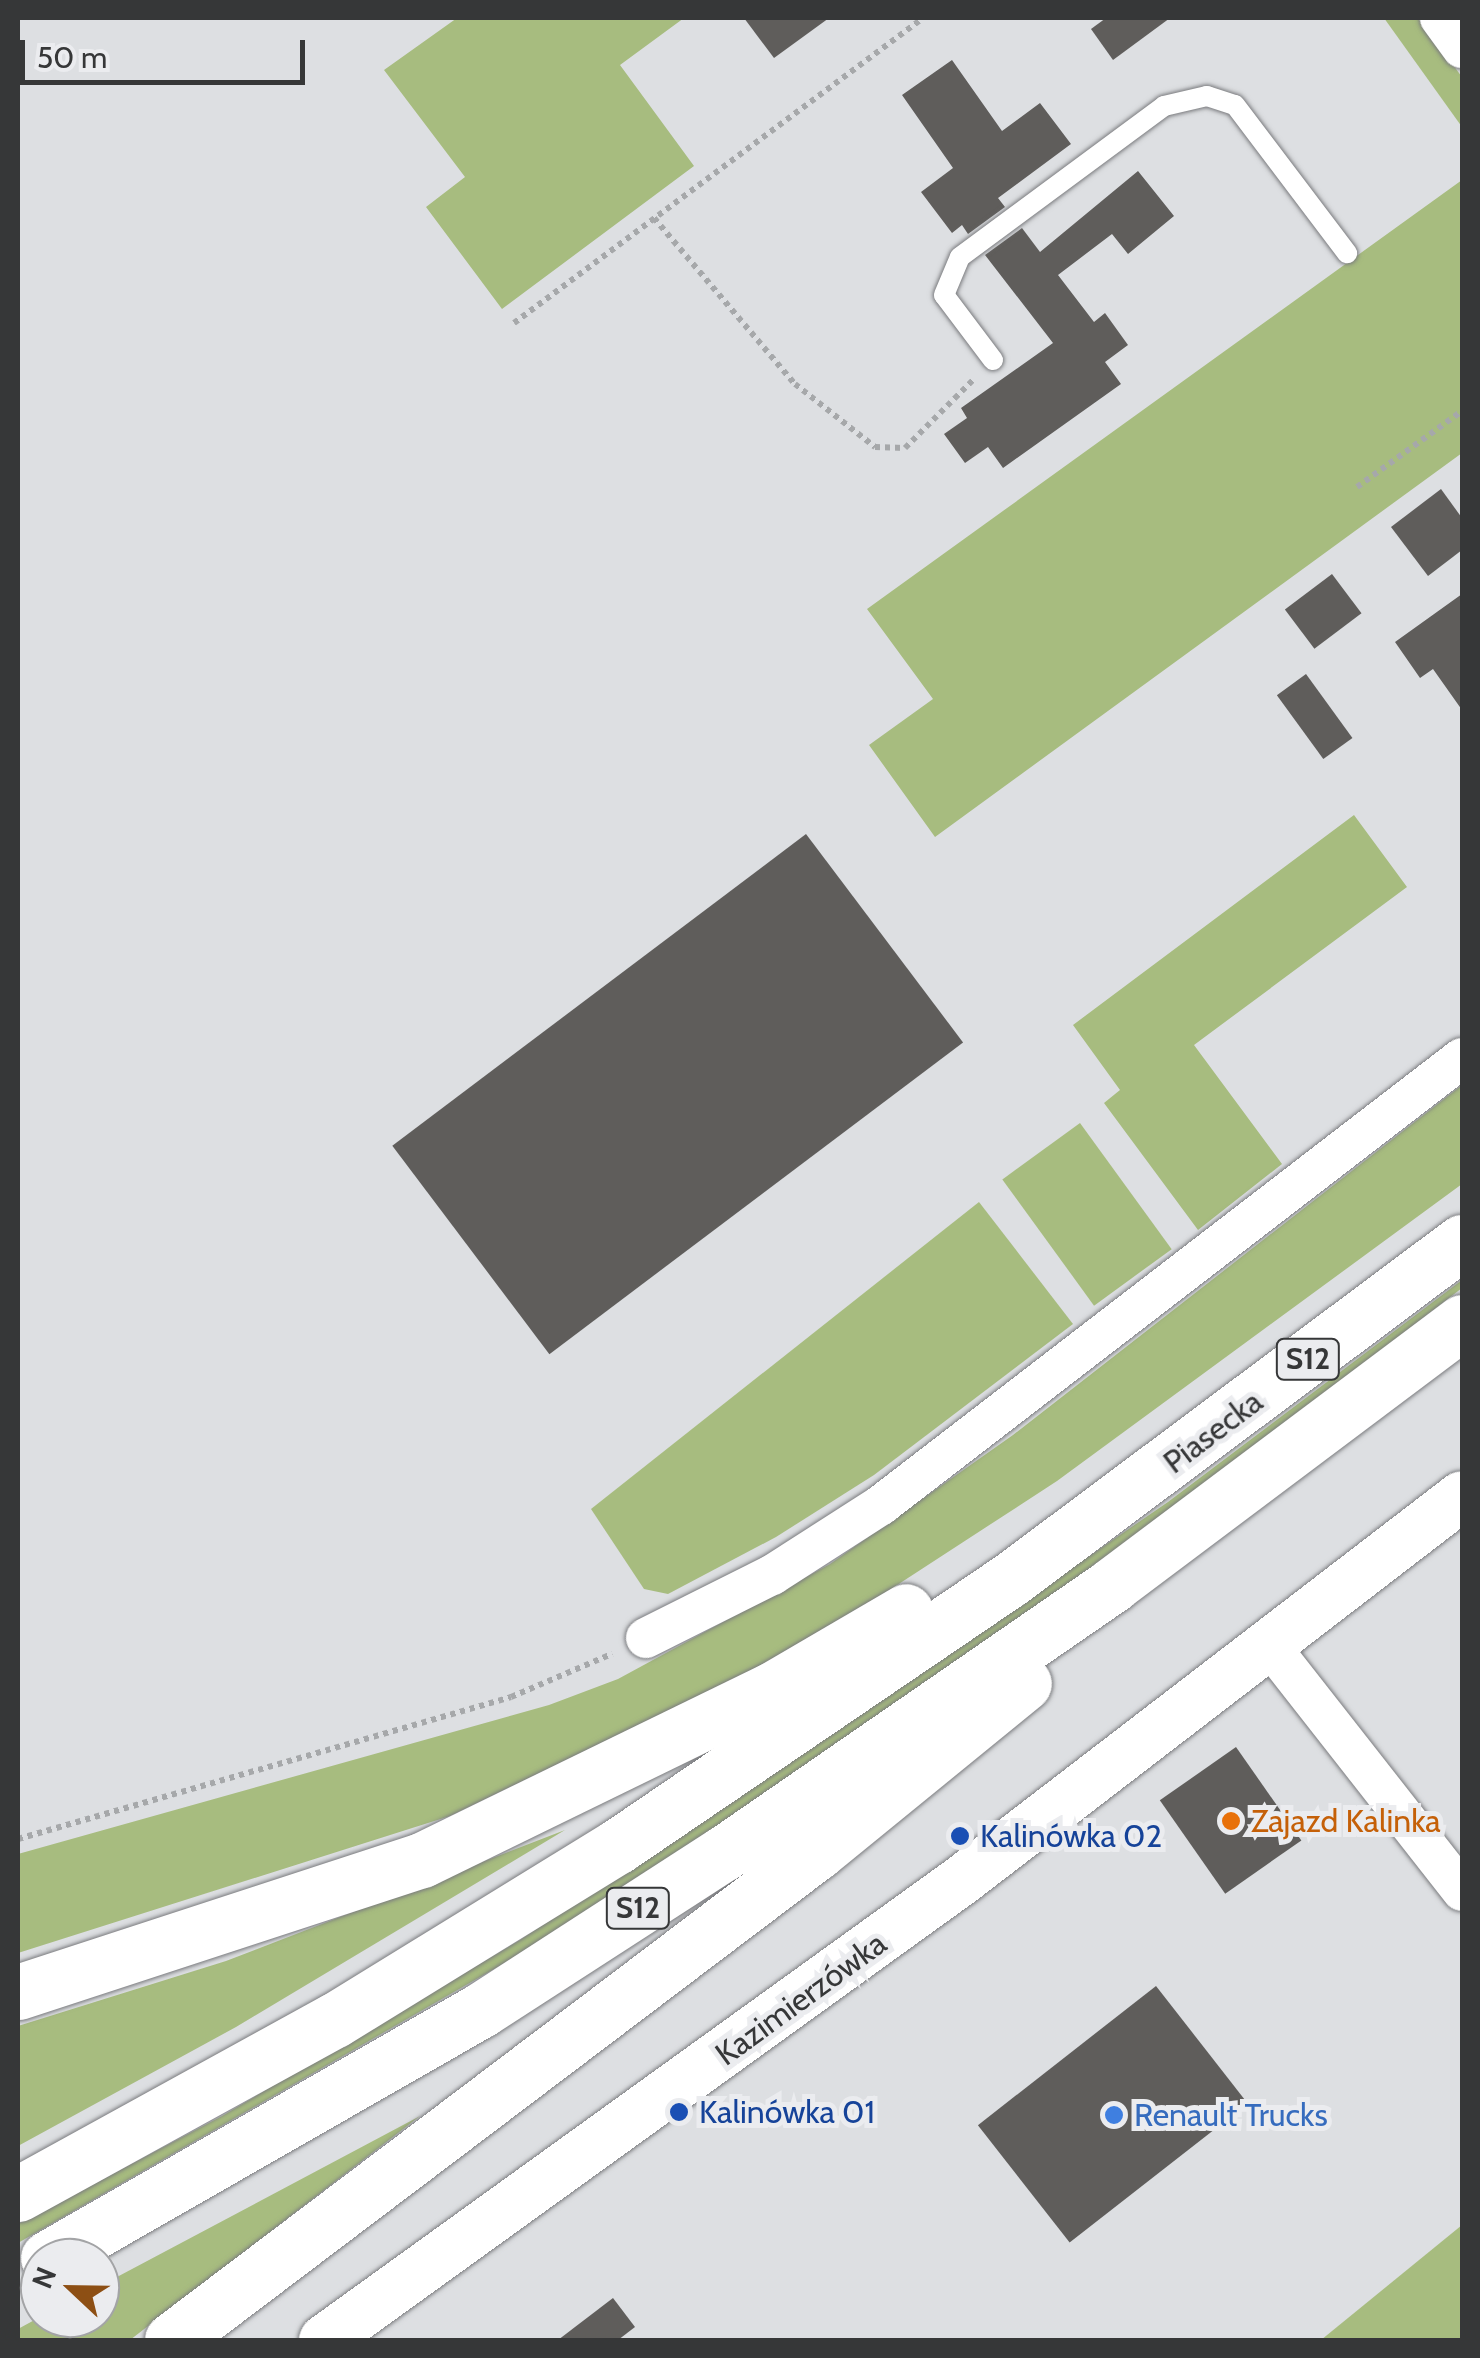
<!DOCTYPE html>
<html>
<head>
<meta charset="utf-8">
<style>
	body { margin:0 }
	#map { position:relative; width:1480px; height:2358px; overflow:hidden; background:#dddfe2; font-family:Cabin,sans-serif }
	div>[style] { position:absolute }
	.green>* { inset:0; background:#a7bc7f; transform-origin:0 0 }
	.building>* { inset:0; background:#5f5d5b; transform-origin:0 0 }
	.path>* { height:6px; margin-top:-3px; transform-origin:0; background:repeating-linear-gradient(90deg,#a6a8aa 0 5px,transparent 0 10px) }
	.roads { filter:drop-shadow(0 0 2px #7a7b7e) drop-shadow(0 0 2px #7a7b7e) }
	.service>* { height:20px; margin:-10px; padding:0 10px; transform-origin:10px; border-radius:10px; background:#fff }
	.minor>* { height:40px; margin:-20px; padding:0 20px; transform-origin:20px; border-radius:20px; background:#fff }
	.tertiary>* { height:50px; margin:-25px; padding:0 25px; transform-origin:25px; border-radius:25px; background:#fff }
	.motorway>* { height:55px; margin:-27.5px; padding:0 27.5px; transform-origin:27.5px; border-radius:27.5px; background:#fff }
	.dots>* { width:28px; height:28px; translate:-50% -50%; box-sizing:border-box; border:5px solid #ebecef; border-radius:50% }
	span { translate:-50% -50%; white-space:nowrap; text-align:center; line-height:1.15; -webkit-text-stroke:10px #ebecef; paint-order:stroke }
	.shield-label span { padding:2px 8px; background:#ebecef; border:2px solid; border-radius:8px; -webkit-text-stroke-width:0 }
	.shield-label { font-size:30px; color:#363738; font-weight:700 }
	.street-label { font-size:32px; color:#363738 }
	.food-label { font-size:32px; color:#c56008 }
	.left { translate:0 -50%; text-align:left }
	.transit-label { font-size:32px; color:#164399 }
	.shop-label { font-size:32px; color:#366cbe }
	.frame { position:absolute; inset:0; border:20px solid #363738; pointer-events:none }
	.north { position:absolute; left:20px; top:2238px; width:100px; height:100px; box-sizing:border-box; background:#ebecef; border:2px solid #a3a4a6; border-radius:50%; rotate:292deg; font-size:28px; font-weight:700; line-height:40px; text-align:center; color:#363738 }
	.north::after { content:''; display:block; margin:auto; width:35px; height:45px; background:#8d4f14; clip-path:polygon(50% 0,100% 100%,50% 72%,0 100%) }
	.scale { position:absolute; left:20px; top:40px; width:285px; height:45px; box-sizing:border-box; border:5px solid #363738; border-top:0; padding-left:12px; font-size:30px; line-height:35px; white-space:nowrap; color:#363738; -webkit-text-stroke:8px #ebecef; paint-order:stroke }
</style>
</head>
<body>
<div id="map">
	<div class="green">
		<div style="clip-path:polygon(457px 18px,684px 18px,620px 65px,694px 166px,502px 309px,426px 207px,465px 177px,384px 70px)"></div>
		<div style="clip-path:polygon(1384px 18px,1418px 18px,1462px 77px,1462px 127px)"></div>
		<div style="clip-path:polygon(1462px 180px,1462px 453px,935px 837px,869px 745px,933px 699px,867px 609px)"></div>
		<div style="clip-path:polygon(1354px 815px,1407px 887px,1194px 1045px,1282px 1164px,1198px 1230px,1104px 1103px,1120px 1090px,1073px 1025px)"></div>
		<div style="clip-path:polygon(1462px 1085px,1462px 1184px,1057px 1481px,805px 1645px,450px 1816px,18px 1953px,18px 1854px,549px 1705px,618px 1679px,830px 1564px,1013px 1435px)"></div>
		<div style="left:1080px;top:1123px;width:156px;height:96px;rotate:54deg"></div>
		<div style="clip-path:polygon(979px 1202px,1073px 1324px,874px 1475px,776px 1537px,668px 1594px,644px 1589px,591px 1509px)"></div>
		<div style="clip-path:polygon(1462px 1280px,1462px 1288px,1171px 1511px,796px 1774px,527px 1950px,18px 2243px,18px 2224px,222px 2116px,520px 1940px,792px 1760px,1168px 1502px)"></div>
		<div style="clip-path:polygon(565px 1830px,236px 2027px,18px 2146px,18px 2026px,226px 1961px)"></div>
		<div style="clip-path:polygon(420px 2116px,130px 2340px,18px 2340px,18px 2329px,40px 2317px,100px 2318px,100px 2286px)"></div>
		<div style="clip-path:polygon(1462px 2225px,1462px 2340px,1321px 2340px)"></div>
	</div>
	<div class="building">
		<div style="clip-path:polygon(744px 18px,829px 18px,774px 58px)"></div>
		<div style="clip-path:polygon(1106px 18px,1170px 18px,1113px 60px,1091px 29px)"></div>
		<div style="clip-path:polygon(952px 60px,1002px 131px,1040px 103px,1071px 144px,998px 198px,1005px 207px,968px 234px,962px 225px,952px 233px,921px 192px,953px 168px,902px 95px)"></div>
		<div style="clip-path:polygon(1138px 171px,1174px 216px,1128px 254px,1112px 234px,1058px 275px,1094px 322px,1105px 313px,1128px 345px,1105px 362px,1121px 384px,1003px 468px,988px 447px,965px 463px,944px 434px,967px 418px,961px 408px,1053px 343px,985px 255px,1022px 228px,1040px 252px)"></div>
		<div style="clip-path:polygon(1441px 489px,1462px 518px,1462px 550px,1428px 576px,1391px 527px)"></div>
		<div style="left:1332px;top:574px;width:49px;height:59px;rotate:53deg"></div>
		<div style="clip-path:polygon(1462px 594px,1462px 710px,1433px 669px,1420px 678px,1395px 642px)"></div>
		<div style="left:1306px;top:674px;width:79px;height:36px;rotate:54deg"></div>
		<div style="left:806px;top:834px;width:261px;height:518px;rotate:53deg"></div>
		<div style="left:1236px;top:1747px;width:114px;height:93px;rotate:55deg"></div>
		<div style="left:1156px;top:1986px;width:149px;height:226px;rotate:52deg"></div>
		<div style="clip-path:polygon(613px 2298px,635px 2327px,618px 2340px,558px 2340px)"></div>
	</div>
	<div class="path">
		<div style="left:654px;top:218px;width:218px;rotate:49.7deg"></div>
		<div style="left:795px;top:384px;width:102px;rotate:38.2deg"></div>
		<div style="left:875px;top:447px;width:30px;rotate:2deg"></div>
		<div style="left:905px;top:448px;width:99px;rotate:-45deg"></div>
		<div style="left:514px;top:323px;width:510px;rotate:-36.71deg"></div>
		<div style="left:1357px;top:487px;width:130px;rotate:-35.9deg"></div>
		<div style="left:18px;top:1839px;width:513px;rotate:-16.07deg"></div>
		<div style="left:511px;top:1697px;width:110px;rotate:-23.1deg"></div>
	</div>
	<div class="roads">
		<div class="service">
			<div style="left:993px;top:360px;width:81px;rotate:-127deg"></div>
			<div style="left:944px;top:295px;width:41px;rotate:-67.2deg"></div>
			<div style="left:960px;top:257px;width:254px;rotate:-36.5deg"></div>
			<div style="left:1164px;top:106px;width:44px;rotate:-13.1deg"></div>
			<div style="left:1207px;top:96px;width:29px;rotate:18deg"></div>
			<div style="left:1235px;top:105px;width:186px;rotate:52.9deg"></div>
		</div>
		<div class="minor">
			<div style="left:1440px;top:18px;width:37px;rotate:54deg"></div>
			<div style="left:646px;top:1638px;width:141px;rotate:-26.6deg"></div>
			<div style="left:772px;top:1575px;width:130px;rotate:-32.7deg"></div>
			<div style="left:881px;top:1505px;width:733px;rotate:-37.57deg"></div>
			<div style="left:1270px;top:1646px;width:311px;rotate:51.9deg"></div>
		</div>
		<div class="tertiary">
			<div style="left:324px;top:2340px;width:787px;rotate:-35.79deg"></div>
			<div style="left:962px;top:1880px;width:630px;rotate:-37.52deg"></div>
		</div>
		<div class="motorway">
			<div style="left:18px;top:1992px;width:425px;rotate:-18.1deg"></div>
			<div style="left:422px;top:1860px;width:388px;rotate:-26deg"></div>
			<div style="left:771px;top:1690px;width:156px;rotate:-30.3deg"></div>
			<div style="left:18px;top:2194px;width:362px;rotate:-28.8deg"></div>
			<div style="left:335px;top:2020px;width:332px;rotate:-31.6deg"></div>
			<div style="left:618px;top:1846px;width:475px;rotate:-34.2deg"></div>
			<div style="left:1011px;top:1579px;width:563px;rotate:-36.77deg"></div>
			<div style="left:48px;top:2258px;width:499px;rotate:-29.8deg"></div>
			<div style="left:481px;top:2010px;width:289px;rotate:-32.9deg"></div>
			<div style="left:724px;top:1853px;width:472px;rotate:-34.6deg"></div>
			<div style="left:1112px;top:1585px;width:438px;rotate:-36.9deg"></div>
			<div style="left:172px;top:2340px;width:809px;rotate:-37.11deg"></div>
			<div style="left:817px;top:1852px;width:267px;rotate:-39.2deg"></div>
		</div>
	</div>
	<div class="dots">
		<div style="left:1231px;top:1821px;background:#e8710a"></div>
		<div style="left:960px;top:1836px;background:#1a4fb4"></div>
		<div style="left:679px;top:2112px;background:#1a4fb4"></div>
		<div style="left:1114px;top:2115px;background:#3f7fe0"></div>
	</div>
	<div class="shield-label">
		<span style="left:1308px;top:1359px">S12</span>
		<span style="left:638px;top:1908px">S12</span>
	</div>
	<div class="street-label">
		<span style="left:1213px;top:1432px;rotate:-37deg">Piasecka</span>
		<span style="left:801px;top:1999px;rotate:-36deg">Kazimierzówka</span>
	</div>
	<div class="food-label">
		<span class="left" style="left:1251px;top:1821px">Zajazd Kalinka</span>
	</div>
	<div class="transit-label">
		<span class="left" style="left:980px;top:1836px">Kalinówka 02</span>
		<span class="left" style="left:699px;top:2112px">Kalinówka 01</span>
	</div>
	<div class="shop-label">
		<span class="left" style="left:1134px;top:2115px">Renault Trucks</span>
	</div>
	<div class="frame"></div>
	<div class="north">N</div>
	<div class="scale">50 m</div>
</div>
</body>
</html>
